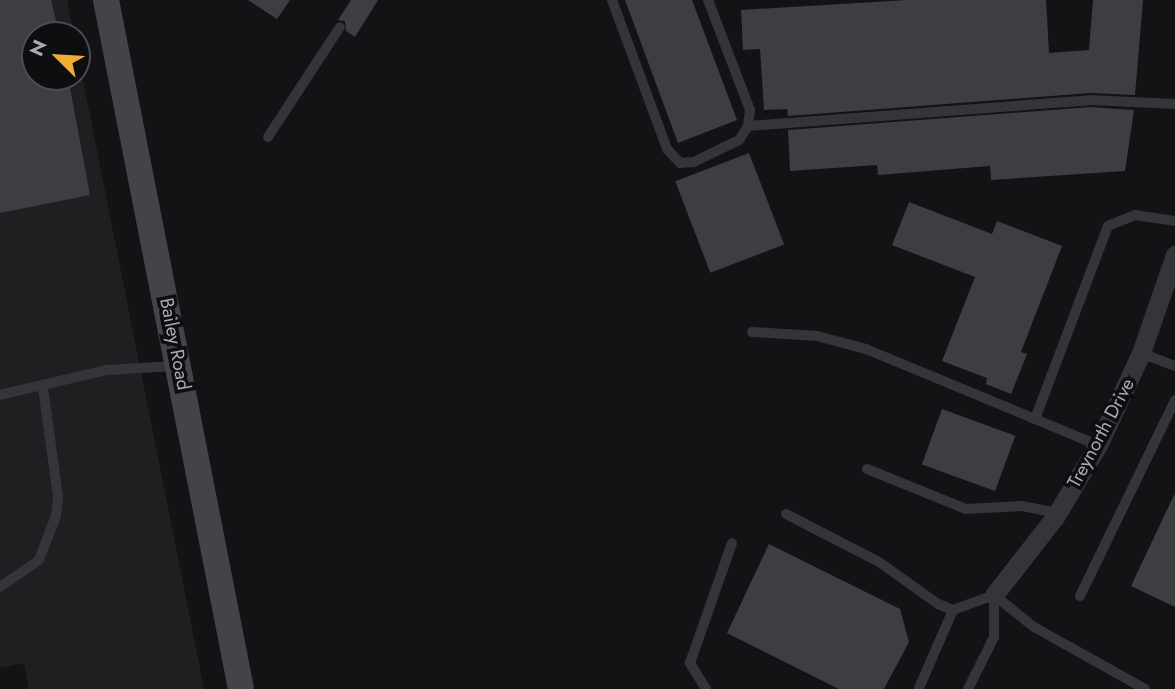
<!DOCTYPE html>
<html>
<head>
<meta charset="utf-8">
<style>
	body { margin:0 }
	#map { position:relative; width:1175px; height:689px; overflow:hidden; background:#131315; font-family:Jost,sans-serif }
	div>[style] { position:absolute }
	.built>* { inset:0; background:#1f1f22 }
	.building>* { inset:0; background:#3d3e42; transform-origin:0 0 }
	.lane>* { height:10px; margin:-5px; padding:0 5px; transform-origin:5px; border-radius:5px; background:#34353a }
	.street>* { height:19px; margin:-9.5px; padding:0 9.5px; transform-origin:9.5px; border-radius:9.5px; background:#34353a }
	.secondary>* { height:26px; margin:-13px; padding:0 13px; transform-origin:13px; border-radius:13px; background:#42444a }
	span { translate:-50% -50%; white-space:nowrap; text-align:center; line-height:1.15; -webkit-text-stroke:7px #0e0e10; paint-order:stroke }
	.street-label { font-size:19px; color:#a5aab5 }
	.north { position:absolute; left:21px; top:21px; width:70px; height:70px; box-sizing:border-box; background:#0e0e10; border:2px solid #4a4c52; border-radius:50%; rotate:294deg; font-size:19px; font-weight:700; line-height:28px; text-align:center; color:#a5aab5 }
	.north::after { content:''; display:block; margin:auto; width:24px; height:32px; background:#f2ae2e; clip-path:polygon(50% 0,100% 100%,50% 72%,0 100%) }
</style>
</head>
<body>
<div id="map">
	<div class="built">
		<div style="clip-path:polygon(0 0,67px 0,74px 35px,35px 35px,35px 77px,77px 77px,77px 50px,204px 689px,29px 689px,24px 663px,0 668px)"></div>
	</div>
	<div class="building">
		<div style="clip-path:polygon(0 0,51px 0,59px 35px,35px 35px,35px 77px,68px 77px,90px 195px,0 213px)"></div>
		<div style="clip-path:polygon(248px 0,290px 0,277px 19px)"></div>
		<div style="clip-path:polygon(351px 0,378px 0,355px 37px,346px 31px,345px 21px,338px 20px)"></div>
		<div style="clip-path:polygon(625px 0,692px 0,737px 120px,678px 143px)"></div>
		<div style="clip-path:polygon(907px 0,1046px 0,1049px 53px,1089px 50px,1093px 0,1143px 0,1135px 95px,1090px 93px,788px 116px,787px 109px,764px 110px,760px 49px,743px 50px,741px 10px)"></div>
		<div style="clip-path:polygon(1090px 107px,1134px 110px,1125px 171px,991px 180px,990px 166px,878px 175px,877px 165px,790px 171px,788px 130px)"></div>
		<div style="left:749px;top:153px;width:98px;height:79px;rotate:69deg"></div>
		<div style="clip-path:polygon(909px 202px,992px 234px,997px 221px,1062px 246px,1021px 352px,1027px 354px,1011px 394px,986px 384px,987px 378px,942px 361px,975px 277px,892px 245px)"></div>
		<div style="left:942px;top:409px;width:78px;height:59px;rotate:20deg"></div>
		<div style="clip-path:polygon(1175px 493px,1175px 607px,1131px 586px)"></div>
		<div style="clip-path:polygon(769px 544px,900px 609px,909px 642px,884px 689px,839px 689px,727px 633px)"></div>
	</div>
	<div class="lane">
		<div style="left:612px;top:0;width:159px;rotate:69.7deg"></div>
		<div style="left:667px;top:149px;width:19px;rotate:47deg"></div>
		<div style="left:680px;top:163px;width:14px;rotate:-4deg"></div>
		<div style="left:694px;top:162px;width:50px;rotate:-26.1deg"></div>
		<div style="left:739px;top:140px;width:17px;rotate:-57deg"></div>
		<div style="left:748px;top:126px;width:16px;rotate:-83deg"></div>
		<div style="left:750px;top:110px;width:118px;rotate:-110.9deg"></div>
		<div style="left:748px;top:126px;width:343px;rotate:-4.3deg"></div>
		<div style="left:1090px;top:100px;width:85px;rotate:2.7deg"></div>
		<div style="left:268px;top:137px;width:131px;rotate:-56.8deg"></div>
		<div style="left:752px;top:332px;width:65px;rotate:3.5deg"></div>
		<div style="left:817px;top:336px;width:51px;rotate:14.9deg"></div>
		<div style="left:866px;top:349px;width:251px;rotate:22.5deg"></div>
		<div style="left:1141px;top:353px;width:36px;rotate:21deg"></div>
		<div style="left:0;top:395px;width:110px;rotate:-13.2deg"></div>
		<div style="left:107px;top:370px;width:68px;rotate:-3.4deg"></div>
		<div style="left:1035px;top:419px;width:206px;rotate:-69.3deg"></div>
		<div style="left:1108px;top:226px;width:29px;rotate:-22deg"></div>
		<div style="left:1135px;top:215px;width:40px;rotate:8.5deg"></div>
		<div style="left:867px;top:469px;width:107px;rotate:22deg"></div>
		<div style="left:966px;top:509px;width:56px;rotate:-3.1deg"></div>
		<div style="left:1022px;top:506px;width:36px;rotate:11deg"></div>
		<div style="left:786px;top:514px;width:105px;rotate:27.3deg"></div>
		<div style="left:879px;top:562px;width:72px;rotate:35.4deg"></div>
		<div style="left:938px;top:604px;width:16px;rotate:22deg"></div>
		<div style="left:953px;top:610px;width:44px;rotate:-20.1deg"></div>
		<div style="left:0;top:587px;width:47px;rotate:-34.7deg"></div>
		<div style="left:39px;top:560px;width:47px;rotate:-68.9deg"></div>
		<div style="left:56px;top:516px;width:19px;rotate:-84deg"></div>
		<div style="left:58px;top:497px;width:111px;rotate:-97.8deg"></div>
		<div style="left:994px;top:595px;width:51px;rotate:38.7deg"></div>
		<div style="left:1034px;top:627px;width:127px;rotate:29.2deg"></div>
		<div style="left:1080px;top:596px;width:218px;rotate:-64.1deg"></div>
		<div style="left:919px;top:688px;width:85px;rotate:-66.4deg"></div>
		<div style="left:706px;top:689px;width:31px;rotate:-122deg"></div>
		<div style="left:690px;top:663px;width:127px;rotate:-70.7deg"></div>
		<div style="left:968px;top:689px;width:58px;rotate:-63.4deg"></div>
		<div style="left:994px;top:637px;width:42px;rotate:-90deg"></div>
	</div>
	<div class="street">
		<div style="left:994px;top:595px;width:99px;rotate:-52deg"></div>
		<div style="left:1055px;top:517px;width:84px;rotate:-59.2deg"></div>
		<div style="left:1098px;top:445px;width:102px;rotate:-64.9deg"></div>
		<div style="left:1141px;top:353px;width:104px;rotate:-70.9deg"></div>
	</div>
	<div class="secondary">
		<div style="left:106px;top:0;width:702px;rotate:78.91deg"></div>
	</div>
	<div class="street-label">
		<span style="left:175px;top:344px;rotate:79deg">Bailey Road</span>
		<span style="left:1101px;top:433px;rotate:-62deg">Treynorth Drive</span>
	</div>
	<div class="north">N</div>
</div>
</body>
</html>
